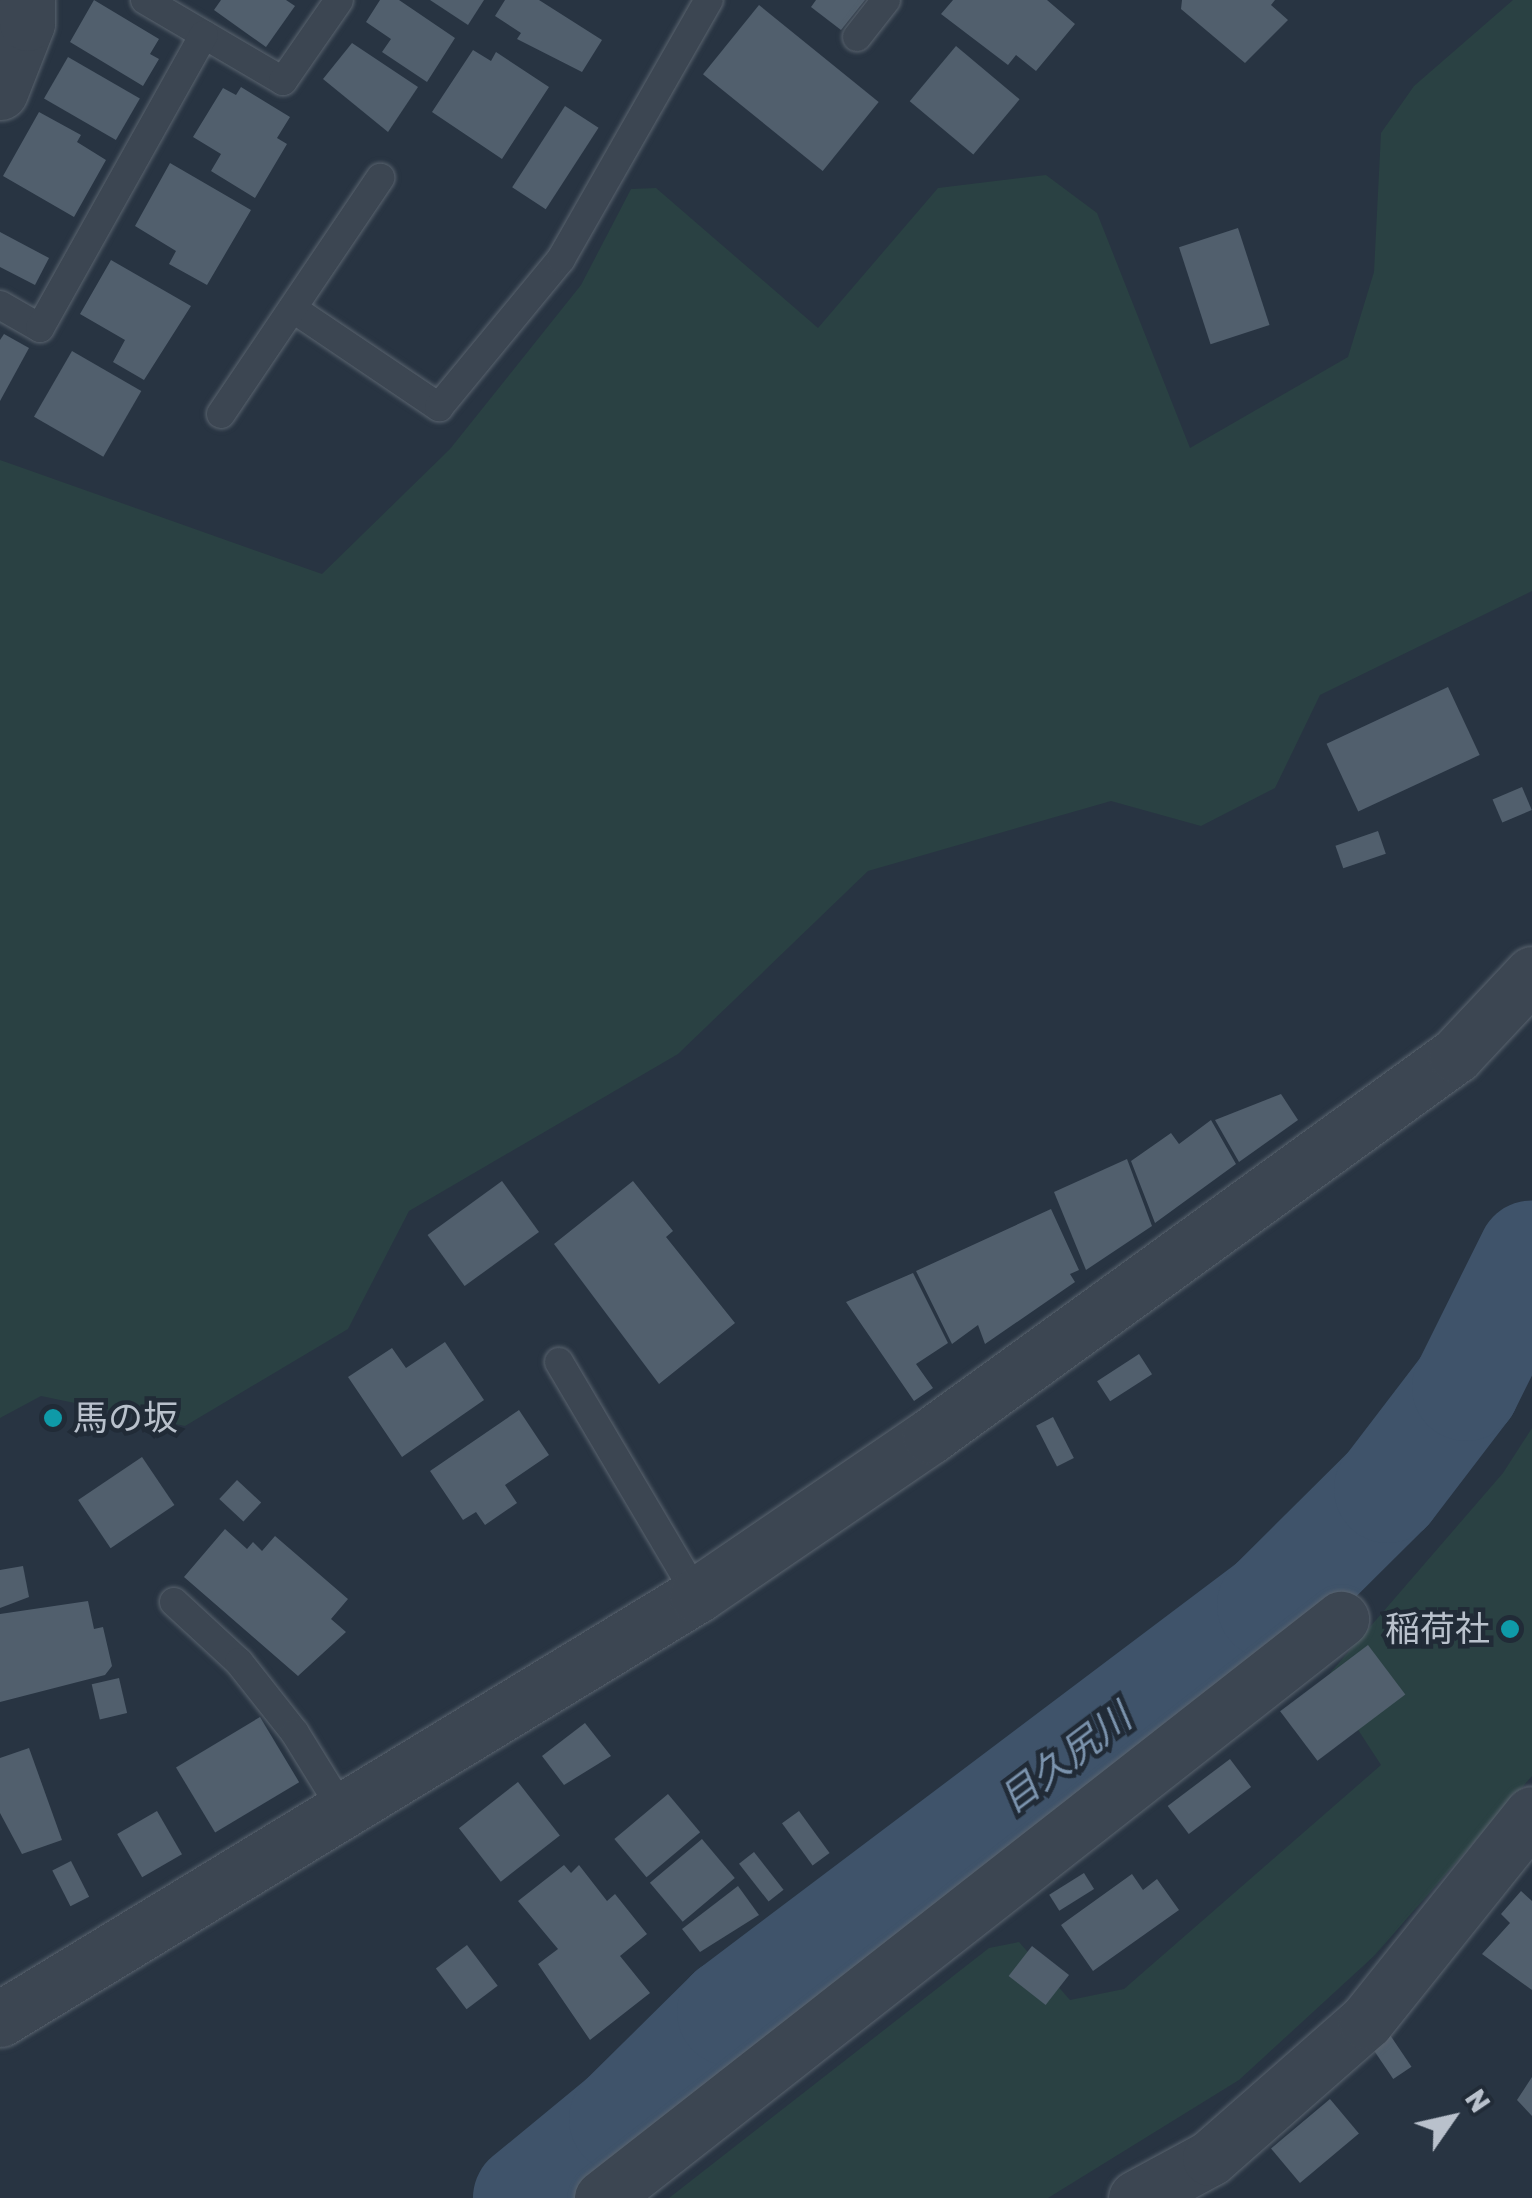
<!DOCTYPE html>
<html>
<head>
<meta charset="utf-8">
<style>
	body { margin:0 }
	#map { position:relative; width:1532px; height:2198px; overflow:hidden; background:#283442; font-family:Rubik,"Noto Sans JP",sans-serif }
	div>[style] { position:absolute }
	.green>* { inset:0; background:#2a4143 }
	.river>* { height:108px; margin:-54px; padding:0 54px; transform-origin:54px; border-radius:54px; background:#3f536a }
	.building>* { inset:0; background:#515f6d; transform-origin:0 0 }
	.roads { filter:drop-shadow(0 0 2px #5a646f) drop-shadow(0 0 2px #5a646f) }
	.service>* { height:28px; margin:-14px; padding:0 14px; transform-origin:14px; border-radius:14px; background:#3c4652 }
	.minor>* { height:55px; margin:-27.5px; padding:0 27.5px; transform-origin:27.5px; border-radius:27.5px; background:#3c4652 }
	.tertiary>* { height:55px; margin:-27.5px; padding:0 27.5px; transform-origin:27.5px; border-radius:27.5px; background:#3c4652 }
	.dots>* { width:28px; height:28px; translate:-50% -50%; box-sizing:border-box; border:5px solid #212b37; border-radius:50% }
	span { translate:-50% -50%; white-space:nowrap; text-align:center; line-height:1.15; -webkit-text-stroke:9px #212b37; paint-order:stroke }
	.poi-label { font-size:35px; color:#b9c1cc }
	.left { translate:0 -50%; text-align:left }
	.right { translate:-100% -50%; text-align:right }
	.water-label { font-size:38px; color:#7b93ad; font-style:italic }
	.north { position:absolute; left:1402px; top:2068px; width:100px; height:100px; -webkit-text-stroke:8px #212b37; paint-order:stroke; rotate:56deg; font-size:28px; font-weight:700; line-height:40px; text-align:center; color:#b9c1cc }
	.north::after { content:''; display:block; margin:auto; width:35px; height:45px; background:#b9c1cc; clip-path:polygon(50% 0,100% 100%,50% 72%,0 100%) }
</style>
</head>
<body>
<div id="map">
	<div class="green">
		<div style="clip-path:polygon(1513px 0,1532px 0,1532px 591px,1320px 695px,1275px 788px,1201px 826px,1111px 801px,868px 871px,678px 1054px,409px 1211px,348px 1329px,185px 1426px,41px 1396px,0 1418px,0 460px,322px 574px,450px 449px,581px 285px,631px 189px,656px 188px,818px 328px,938px 188px,1046px 175px,1097px 213px,1190px 448px,1348px 357px,1374px 272px,1381px 133px,1414px 86px)"></div>
		<div style="clip-path:polygon(1532px 1428px,1532px 1776px,1374px 1956px,1239px 2080px,1048px 2198px,669px 2198px,989px 1948px,1019px 1942px,1070px 2000px,1124px 1989px,1381px 1765px,1325px 1679px,1503px 1473px)"></div>
	</div>
	<div class="river">
		<div style="left:527px;top:2198px;width:124px;rotate:-39.5deg"></div>
		<div style="left:623px;top:2119px;width:152px;rotate:-44.7deg"></div>
		<div style="left:731px;top:2012px;width:676px;rotate:-37.01deg"></div>
		<div style="left:1271px;top:1605px;width:165px;rotate:-44.8deg"></div>
		<div style="left:1388px;top:1489px;width:128px;rotate:-52.6deg"></div>
		<div style="left:1466px;top:1387px;width:148px;rotate:-63.6deg"></div>
	</div>
	<div class="building">
		<div style="clip-path:polygon(94px 0,159px 39px,150px 54px,159px 59px,143px 86px,70px 42px)"></div>
		<div style="clip-path:polygon(221px 0,286px 0,295px 6px,266px 47px,214px 10px)"></div>
		<div style="clip-path:polygon(380px 0,399px 0,455px 38px,427px 82px,382px 52px,391px 39px,366px 22px)"></div>
		<div style="clip-path:polygon(430px 0,484px 0,468px 25px)"></div>
		<div style="clip-path:polygon(505px 0,539px 0,602px 40px,582px 72px,517px 39px,521px 33px,495px 16px)"></div>
		<div style="clip-path:polygon(816px 0,865px 0,841px 30px,811px 7px)"></div>
		<div style="clip-path:polygon(953px 0,1047px 0,1075px 24px,1036px 71px,1016px 55px,1008px 65px,941px 14px)"></div>
		<div style="clip-path:polygon(1182px 0,1275px 0,1271px 5px,1288px 20px,1245px 63px,1181px 9px)"></div>
		<div style="left:759px;top:5px;width:154px;height:89px;rotate:39deg"></div>
		<div style="clip-path:polygon(352px 43px,418px 87px,388px 132px,323px 79px)"></div>
		<div style="left:956px;top:46px;width:83px;height:72px;rotate:40deg"></div>
		<div style="clip-path:polygon(473px 50px,491px 61px,496px 52px,549px 87px,502px 159px,432px 112px)"></div>
		<div style="left:68px;top:57px;width:83px;height:48px;rotate:30deg"></div>
		<div style="clip-path:polygon(241px 87px,290px 117px,277px 138px,287px 144px,255px 198px,211px 171px,221px 154px,193px 137px,223px 88px,236px 95px)"></div>
		<div style="left:565px;top:106px;width:40px;height:97px;rotate:33deg"></div>
		<div style="clip-path:polygon(39px 112px,81px 135px,77px 142px,106px 160px,74px 217px,3px 176px)"></div>
		<div style="clip-path:polygon(170px 163px,251px 210px,207px 285px,169px 264px,176px 251px,135px 226px)"></div>
		<div style="left:1238px;top:228px;width:102px;height:62px;rotate:72deg"></div>
		<div style="clip-path:polygon(0 232px,49px 258px,35px 285px,0 267px)"></div>
		<div style="clip-path:polygon(111px 260px,191px 306px,144px 380px,113px 362px,125px 340px,80px 314px)"></div>
		<div style="clip-path:polygon(4px 334px,29px 348px,0 401px,0 340px)"></div>
		<div style="left:72px;top:351px;width:80px;height:76px;rotate:30deg"></div>
		<div style="left:1448px;top:687px;width:75px;height:134px;rotate:65deg"></div>
		<div style="left:1522px;top:787px;width:25px;height:32px;rotate:67deg"></div>
		<div style="left:1378px;top:831px;width:24px;height:45px;rotate:71deg"></div>
		<div style="clip-path:polygon(1281px 1094px,1298px 1120px,1239px 1162px,1215px 1120px)"></div>
		<div style="clip-path:polygon(1211px 1120px,1236px 1164px,1155px 1223px,1131px 1161px,1171px 1133px,1179px 1144px)"></div>
		<div style="clip-path:polygon(1127px 1159px,1152px 1226px,1086px 1270px,1054px 1192px)"></div>
		<div style="left:502px;top:1181px;width:63px;height:92px;rotate:54deg"></div>
		<div style="clip-path:polygon(633px 1181px,673px 1231px,666px 1237px,735px 1323px,659px 1384px,554px 1244px)"></div>
		<div style="clip-path:polygon(1051px 1209px,1079px 1270px,1070px 1274px,1075px 1282px,985px 1344px,978px 1325px,952px 1344px,916px 1271px)"></div>
		<div style="clip-path:polygon(913px 1273px,948px 1343px,916px 1364px,933px 1388px,914px 1401px,846px 1302px)"></div>
		<div style="clip-path:polygon(445px 1342px,484px 1400px,402px 1457px,348px 1377px,392px 1348px,406px 1368px)"></div>
		<div style="left:1139px;top:1354px;width:24px;height:50px;rotate:57deg"></div>
		<div style="clip-path:polygon(519px 1410px,549px 1455px,505px 1485px,517px 1503px,485px 1525px,476px 1512px,463px 1520px,430px 1471px)"></div>
		<div style="left:1053px;top:1417px;width:46px;height:19px;rotate:63deg"></div>
		<div style="left:142px;top:1457px;width:58px;height:77px;rotate:56deg"></div>
		<div style="left:237px;top:1480px;width:33px;height:26px;rotate:43deg"></div>
		<div style="clip-path:polygon(225px 1529px,247px 1549px,253px 1542px,262px 1551px,275px 1536px,348px 1599px,331px 1619px,346px 1632px,298px 1676px,184px 1577px)"></div>
		<div style="clip-path:polygon(23px 1566px,29px 1597px,0 1608px,0 1570px)"></div>
		<div style="clip-path:polygon(88px 1601px,94px 1629px,103px 1627px,112px 1666px,105px 1675px,0 1702px,0 1614px)"></div>
		<div style="left:1368px;top:1645px;width:62px;height:110px;rotate:53deg"></div>
		<div style="left:119px;top:1678px;width:36px;height:28px;rotate:77deg"></div>
		<div style="left:260px;top:1717px;width:76px;height:98px;rotate:59deg"></div>
		<div style="clip-path:polygon(585px 1723px,611px 1756px,564px 1785px,542px 1756px)"></div>
		<div style="clip-path:polygon(29px 1748px,62px 1840px,22px 1854px,0 1813px,0 1758px)"></div>
		<div style="left:1230px;top:1759px;width:35px;height:78px;rotate:53deg"></div>
		<div style="left:518px;top:1782px;width:68px;height:75px;rotate:52deg"></div>
		<div style="left:668px;top:1794px;width:50px;height:70px;rotate:50deg"></div>
		<div style="left:157px;top:1811px;width:50px;height:46px;rotate:60deg"></div>
		<div style="left:799px;top:1811px;width:52px;height:21px;rotate:54deg"></div>
		<div style="left:702px;top:1839px;width:51px;height:68px;rotate:50deg"></div>
		<div style="left:754px;top:1852px;width:48px;height:19px;rotate:52deg"></div>
		<div style="left:71px;top:1861px;width:40px;height:21px;rotate:63deg"></div>
		<div style="clip-path:polygon(564px 1865px,571px 1873px,579px 1865px,607px 1901px,615px 1894px,647px 1934px,620px 1956px,650px 1993px,590px 2040px,538px 1964px,558px 1949px,518px 1901px)"></div>
		<div style="left:1084px;top:1873px;width:19px;height:41px;rotate:58deg"></div>
		<div style="clip-path:polygon(1132px 1874px,1143px 1890px,1157px 1879px,1179px 1910px,1093px 1971px,1061px 1925px)"></div>
		<div style="clip-path:polygon(738px 1886px,759px 1915px,700px 1952px,682px 1929px)"></div>
		<div style="clip-path:polygon(1521px 1891px,1532px 1901px,1532px 1990px,1482px 1954px,1510px 1923px,1501px 1914px)"></div>
		<div style="left:467px;top:1945px;width:51px;height:39px;rotate:53deg"></div>
		<div style="left:1032px;top:1946px;width:47px;height:38px;rotate:38deg"></div>
		<div style="left:1388px;top:2032px;width:42px;height:22px;rotate:56deg"></div>
		<div style="clip-path:polygon(1532px 2077px,1532px 2116px,1517px 2100px)"></div>
		<div style="left:1330px;top:2099px;width:45px;height:77px;rotate:50deg"></div>
	</div>
	<div class="roads">
		<div class="service">
			<div style="left:145px;top:0;width:160px;rotate:30.4deg"></div>
			<div style="left:283px;top:81px;width:98px;rotate:-55.3deg"></div>
			<div style="left:857px;top:37px;width:47px;rotate:-51.9deg"></div>
			<div style="left:0;top:305px;width:46px;rotate:29.9deg"></div>
			<div style="left:40px;top:328px;width:336px;rotate:-60.8deg"></div>
			<div style="left:295px;top:310px;width:174px;rotate:34deg"></div>
			<div style="left:439px;top:407px;width:192px;rotate:-50.5deg"></div>
			<div style="left:561px;top:259px;width:298px;rotate:-60.3deg"></div>
			<div style="left:221px;top:414px;width:285px;rotate:-56deg"></div>
			<div style="left:559px;top:1362px;width:271px;rotate:59.4deg"></div>
			<div style="left:174px;top:1602px;width:88px;rotate:42.7deg"></div>
			<div style="left:239px;top:1662px;width:90px;rotate:51.7deg"></div>
			<div style="left:295px;top:1733px;width:95px;rotate:58.3deg"></div>
		</div>
		<div class="minor">
			<div style="left:0;top:92px;width:74px;rotate:-68.6deg"></div>
			<div style="left:27px;top:23px;width:23px;rotate:-90deg"></div>
			<div style="left:602px;top:2198px;width:939px;rotate:-38.08deg"></div>
			<div style="left:1136px;top:2198px;width:84px;rotate:-28.4deg"></div>
			<div style="left:1210px;top:2158px;width:208px;rotate:-41.3deg"></div>
			<div style="left:1366px;top:2021px;width:265px;rotate:-51.3deg"></div>
		</div>
		<div class="tertiary">
			<div style="left:0;top:2019px;width:816px;rotate:-31.31deg"></div>
			<div style="left:697px;top:1595px;width:282px;rotate:-34.3deg"></div>
			<div style="left:930px;top:1436px;width:649px;rotate:-35.92deg"></div>
			<div style="left:1456px;top:1055px;width:111px;rotate:-46.8deg"></div>
		</div>
	</div>
	<div class="dots">
		<div style="left:53px;top:1418px;background:#0f9aa8"></div>
		<div style="left:1510px;top:1629px;background:#0f9aa8"></div>
	</div>
	<div class="poi-label">
		<span class="left" style="left:73px;top:1418px">馬の坂</span>
		<span class="right" style="left:1490px;top:1629px">稲荷社</span>
	</div>
	<div class="water-label">
		<span style="left:1066px;top:1759px;rotate:-37deg">目久尻川</span>
	</div>
	<div class="north">N</div>
</div>
</body>
</html>
